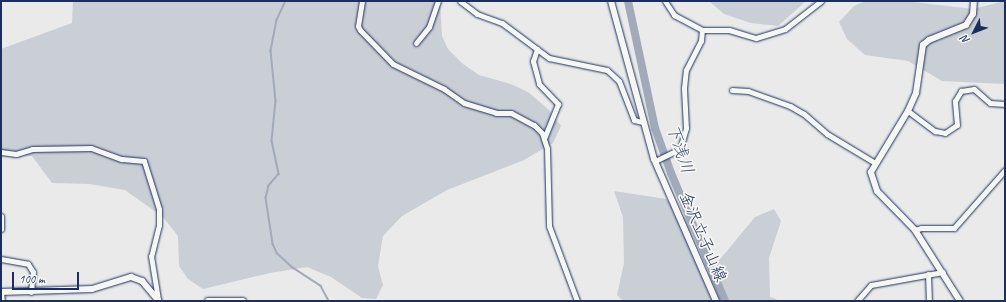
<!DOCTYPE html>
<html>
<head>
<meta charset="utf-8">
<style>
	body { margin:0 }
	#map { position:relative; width:1006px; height:302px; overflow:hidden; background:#e9eae9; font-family:Caveat,"Klee One",sans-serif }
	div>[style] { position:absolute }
	.green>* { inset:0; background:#caced5 }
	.stream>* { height:1.5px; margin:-0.75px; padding:0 0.75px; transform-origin:0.75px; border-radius:0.75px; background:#a2aaba }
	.river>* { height:8px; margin:-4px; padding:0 4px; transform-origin:4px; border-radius:4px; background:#a2aaba }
	.roads { filter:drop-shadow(0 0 1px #1b2f5e) drop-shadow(0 0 1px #1b2f5e) }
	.minor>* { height:5px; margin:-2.5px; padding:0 2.5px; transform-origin:2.5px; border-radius:2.5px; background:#f6f6f2 }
	.tertiary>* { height:6px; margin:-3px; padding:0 3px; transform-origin:3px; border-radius:3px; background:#f6f6f2 }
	span { translate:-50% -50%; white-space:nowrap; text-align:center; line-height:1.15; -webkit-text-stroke:3.5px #f6f6f2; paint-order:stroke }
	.street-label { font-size:16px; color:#1b2f5e }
	.water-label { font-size:17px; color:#44547a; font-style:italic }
	.frame { position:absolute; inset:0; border:2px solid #1b2f5e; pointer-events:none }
	.north { position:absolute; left:954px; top:12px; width:40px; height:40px; -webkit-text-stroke:3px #f6f6f2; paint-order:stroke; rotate:228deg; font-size:11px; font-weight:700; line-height:16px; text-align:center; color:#1b2f5e }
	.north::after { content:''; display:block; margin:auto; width:14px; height:18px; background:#1b2f5e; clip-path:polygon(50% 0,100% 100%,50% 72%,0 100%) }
	.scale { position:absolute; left:12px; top:272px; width:67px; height:18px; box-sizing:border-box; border:2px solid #1b2f5e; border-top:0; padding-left:5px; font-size:12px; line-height:14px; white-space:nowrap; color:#1b2f5e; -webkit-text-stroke:3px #f6f6f2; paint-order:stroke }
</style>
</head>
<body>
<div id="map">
	<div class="green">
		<div style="clip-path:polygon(73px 1px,440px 1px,442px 36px,448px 49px,463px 64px,479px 75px,511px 84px,528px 92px,549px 110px,561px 126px,553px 143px,524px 160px,447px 190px,402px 216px,383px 236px,378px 266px,383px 285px,376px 299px,362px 298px,331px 277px,307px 267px,270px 273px,203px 289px,188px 279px,179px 266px,178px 236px,163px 217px,125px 190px,90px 184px,52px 183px,32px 156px,1px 154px,1px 49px,72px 23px)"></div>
		<div style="clip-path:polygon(709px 1px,806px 1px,778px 26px,751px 23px,724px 14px)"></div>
		<div style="clip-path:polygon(866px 1px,905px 1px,973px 9px,1005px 1px,1005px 84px,942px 81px,908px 61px,865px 55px,847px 39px,839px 22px,854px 6px)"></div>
		<div style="clip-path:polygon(614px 191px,666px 199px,688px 221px,698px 260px,707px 275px,755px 217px,774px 209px,781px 221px,769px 258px,770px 297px,781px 301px,623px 301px,617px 295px,624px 263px,623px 217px)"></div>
	</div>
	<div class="stream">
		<div style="left:286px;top:1px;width:21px;rotate:115deg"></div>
		<div style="left:277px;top:20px;width:32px;rotate:101deg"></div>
		<div style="left:271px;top:51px;width:50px;rotate:84.3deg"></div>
		<div style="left:276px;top:101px;width:40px;rotate:95.7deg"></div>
		<div style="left:272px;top:141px;width:34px;rotate:78deg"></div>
		<div style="left:279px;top:174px;width:16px;rotate:130deg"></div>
		<div style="left:269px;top:186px;width:12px;rotate:104deg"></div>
		<div style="left:266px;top:198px;width:47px;rotate:81.3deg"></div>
		<div style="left:273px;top:244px;width:10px;rotate:66deg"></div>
		<div style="left:277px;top:253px;width:21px;rotate:43deg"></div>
		<div style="left:292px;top:267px;width:35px;rotate:33deg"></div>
		<div style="left:321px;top:286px;width:17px;rotate:62deg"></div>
	</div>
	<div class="river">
		<div style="left:628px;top:1px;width:130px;rotate:78deg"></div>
		<div style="left:655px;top:128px;width:48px;rotate:70.4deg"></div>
		<div style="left:671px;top:173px;width:139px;rotate:67.1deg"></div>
	</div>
	<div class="roads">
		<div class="minor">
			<div style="left:362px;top:1px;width:25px;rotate:99deg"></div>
			<div style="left:358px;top:26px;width:4px;rotate:63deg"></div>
			<div style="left:360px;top:30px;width:47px;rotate:45.9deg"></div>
			<div style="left:393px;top:64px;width:57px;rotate:26.1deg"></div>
			<div style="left:444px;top:89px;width:24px;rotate:35deg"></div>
			<div style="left:464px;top:103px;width:34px;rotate:17deg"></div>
			<div style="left:496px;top:113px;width:15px"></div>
			<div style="left:511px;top:113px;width:26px;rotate:28deg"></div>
			<div style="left:534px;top:125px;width:11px;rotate:45deg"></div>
			<div style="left:542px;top:133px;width:16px;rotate:72deg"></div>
			<div style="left:547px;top:148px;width:78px;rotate:88.5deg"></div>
			<div style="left:549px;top:226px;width:80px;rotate:69.5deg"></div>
			<div style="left:460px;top:1px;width:21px;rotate:37deg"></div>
			<div style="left:477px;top:14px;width:27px;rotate:20deg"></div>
			<div style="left:502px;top:23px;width:59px;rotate:36.7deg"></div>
			<div style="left:549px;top:58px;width:59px;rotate:11.7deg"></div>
			<div style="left:607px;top:70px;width:16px;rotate:43deg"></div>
			<div style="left:619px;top:81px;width:42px;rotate:69deg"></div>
			<div style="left:634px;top:120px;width:8px;rotate:14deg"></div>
			<div style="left:665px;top:1px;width:17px;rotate:57deg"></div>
			<div style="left:674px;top:15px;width:32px;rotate:28deg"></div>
			<div style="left:702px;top:30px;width:27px"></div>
			<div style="left:729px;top:30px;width:28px;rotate:17deg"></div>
			<div style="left:756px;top:38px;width:30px;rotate:-17deg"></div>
			<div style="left:785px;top:29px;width:46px;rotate:-37.9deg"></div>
			<div style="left:416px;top:43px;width:21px;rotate:-51deg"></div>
			<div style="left:429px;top:27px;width:28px;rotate:-71deg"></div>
			<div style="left:537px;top:49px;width:13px;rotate:108deg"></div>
			<div style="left:533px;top:61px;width:24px;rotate:75deg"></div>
			<div style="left:539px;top:84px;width:28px;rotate:46deg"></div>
			<div style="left:558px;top:104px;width:37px;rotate:112deg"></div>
			<div style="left:732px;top:90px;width:16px;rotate:4deg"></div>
			<div style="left:748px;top:91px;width:45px;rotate:19.7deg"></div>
			<div style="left:790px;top:106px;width:16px;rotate:30deg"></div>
			<div style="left:804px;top:114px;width:30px;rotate:41deg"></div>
			<div style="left:827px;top:134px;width:56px;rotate:31.1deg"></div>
			<div style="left:908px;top:111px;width:34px;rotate:37deg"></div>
			<div style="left:935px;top:131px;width:10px;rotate:11deg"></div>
			<div style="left:945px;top:133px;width:14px;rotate:-34deg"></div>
			<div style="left:957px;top:125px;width:24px;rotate:-95deg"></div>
			<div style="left:955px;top:101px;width:12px;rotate:-59deg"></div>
			<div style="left:961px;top:91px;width:13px;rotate:-9deg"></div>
			<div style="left:974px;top:89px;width:21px;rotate:41deg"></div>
			<div style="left:990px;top:103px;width:15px;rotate:4deg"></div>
			<div style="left:1px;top:152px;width:15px;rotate:8deg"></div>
			<div style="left:16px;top:154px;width:17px;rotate:-17deg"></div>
			<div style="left:32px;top:149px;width:59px;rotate:-1deg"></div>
			<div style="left:91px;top:148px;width:33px;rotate:20deg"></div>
			<div style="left:122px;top:159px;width:22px;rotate:5deg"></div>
			<div style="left:144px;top:161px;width:50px;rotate:72.6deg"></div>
			<div style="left:159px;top:209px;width:16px;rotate:90deg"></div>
			<div style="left:159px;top:225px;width:32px;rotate:104deg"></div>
			<div style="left:151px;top:256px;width:44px;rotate:80.8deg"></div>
			<div style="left:655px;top:161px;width:28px;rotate:-26deg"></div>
			<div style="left:680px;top:149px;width:22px;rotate:-74deg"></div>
			<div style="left:686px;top:128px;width:40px;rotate:-92.9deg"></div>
			<div style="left:684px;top:88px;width:18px;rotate:-84deg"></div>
			<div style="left:686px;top:70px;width:33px;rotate:-63deg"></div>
			<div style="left:701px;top:41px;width:11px;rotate:-85deg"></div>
			<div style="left:1px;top:229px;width:13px;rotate:-90deg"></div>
			<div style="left:915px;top:230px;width:6px;rotate:-18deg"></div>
			<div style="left:921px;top:228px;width:33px"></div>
			<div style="left:954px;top:228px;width:77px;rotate:-48.7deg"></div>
			<div style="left:1px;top:259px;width:27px;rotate:10deg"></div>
			<div style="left:28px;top:264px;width:9px;rotate:58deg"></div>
			<div style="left:33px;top:272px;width:20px;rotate:96deg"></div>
			<div style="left:928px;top:274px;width:27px;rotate:88deg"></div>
			<div style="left:1px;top:292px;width:9px;rotate:84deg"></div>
			<div style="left:857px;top:301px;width:21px;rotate:-49deg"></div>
			<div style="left:871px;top:285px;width:73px;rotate:-10.2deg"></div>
		</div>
		<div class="tertiary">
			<div style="left:611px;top:1px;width:164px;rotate:74.8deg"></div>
			<div style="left:654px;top:159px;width:155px;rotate:66.4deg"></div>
			<div style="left:1px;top:292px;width:91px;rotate:-1.9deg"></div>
			<div style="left:92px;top:289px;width:41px;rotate:-17.1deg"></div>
			<div style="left:131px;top:277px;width:12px;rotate:20deg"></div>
			<div style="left:142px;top:281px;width:26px;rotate:50deg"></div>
			<div style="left:208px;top:301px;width:35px"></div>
			<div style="left:960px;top:301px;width:84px;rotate:-122.4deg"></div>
			<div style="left:915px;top:230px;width:54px;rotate:-134.3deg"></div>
			<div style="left:877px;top:191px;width:20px;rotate:-108deg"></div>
			<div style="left:871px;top:172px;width:71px;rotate:-58.8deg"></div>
			<div style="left:908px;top:111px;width:20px;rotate:-66deg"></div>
			<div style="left:916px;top:93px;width:49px;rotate:-81.7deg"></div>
			<div style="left:923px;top:45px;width:8px;rotate:-40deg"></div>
			<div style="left:929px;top:40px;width:40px;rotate:-22deg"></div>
			<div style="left:966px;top:25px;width:13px;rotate:-58deg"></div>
			<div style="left:973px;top:14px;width:13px;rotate:-86deg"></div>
		</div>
	</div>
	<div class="street-label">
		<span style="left:703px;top:237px;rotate:67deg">金沢立子山線</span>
	</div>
	<div class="water-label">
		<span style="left:680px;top:149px;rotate:71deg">下浅川</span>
	</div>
	<div class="frame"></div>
	<div class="north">N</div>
	<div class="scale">100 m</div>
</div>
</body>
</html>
